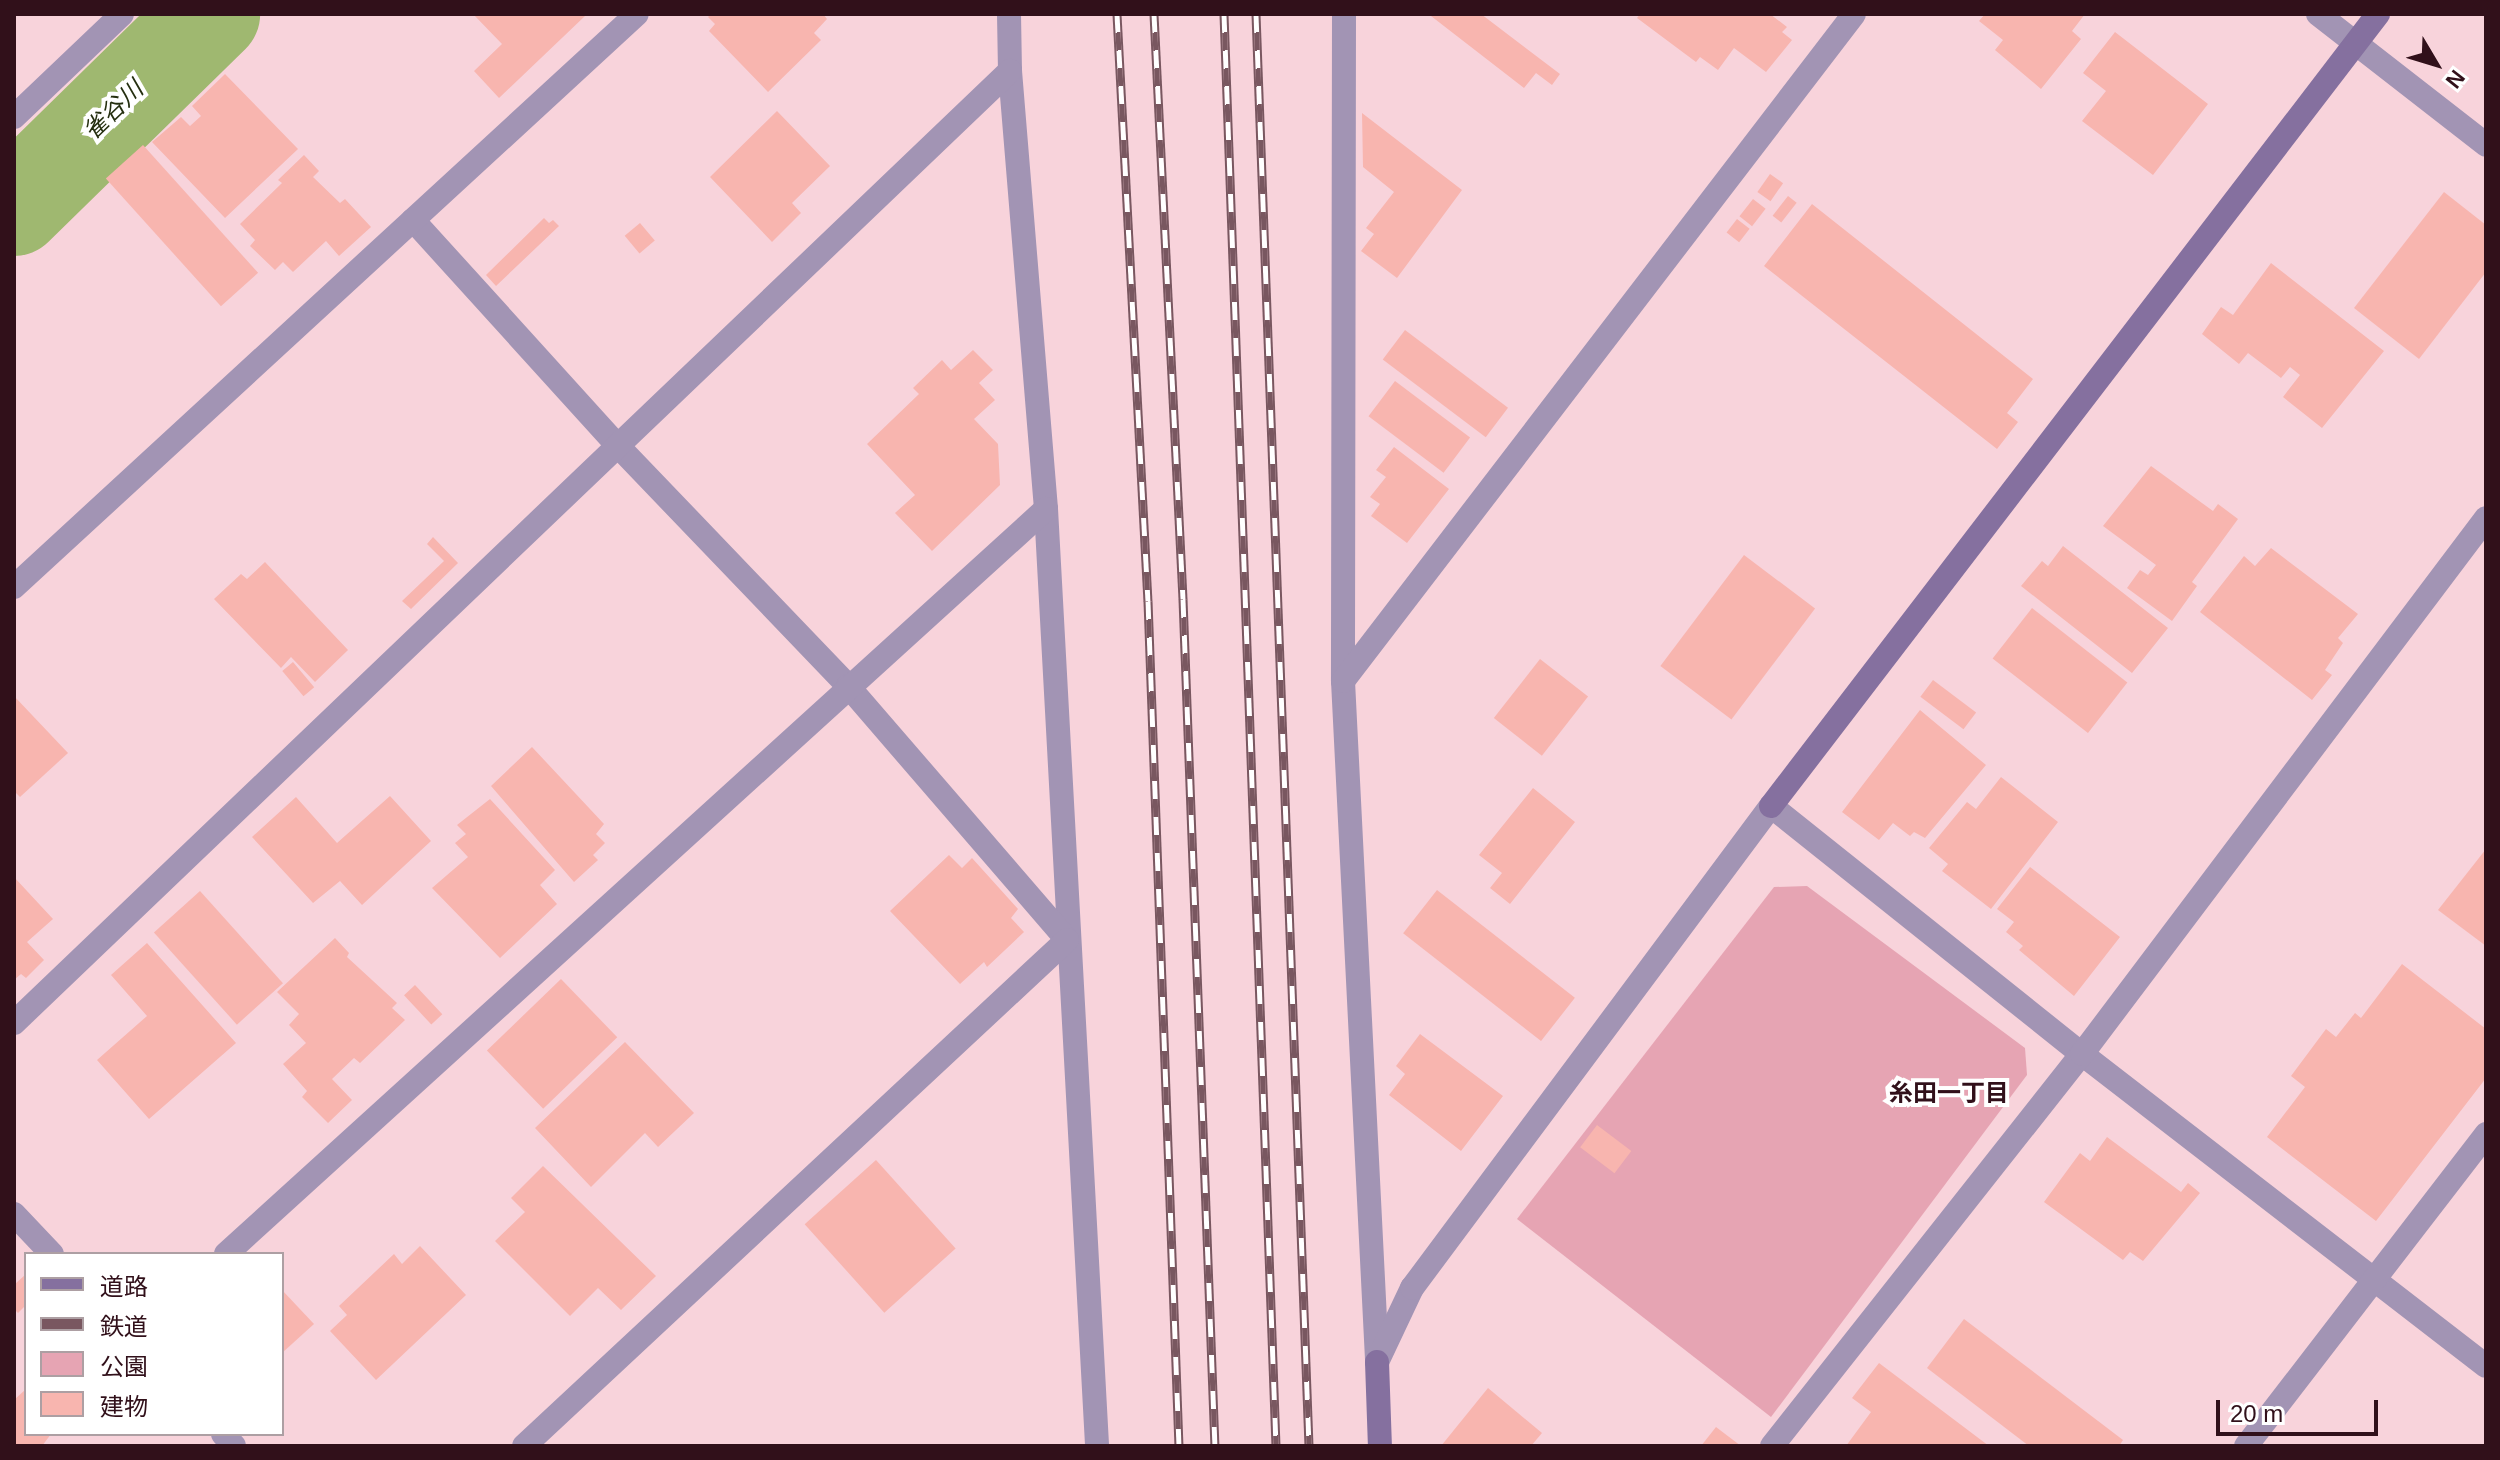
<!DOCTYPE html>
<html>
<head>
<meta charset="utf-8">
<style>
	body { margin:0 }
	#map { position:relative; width:2500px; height:1460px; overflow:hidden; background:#f8d3db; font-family:Arial,"Noto Sans JP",sans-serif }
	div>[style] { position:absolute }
	.green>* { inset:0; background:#e6a4b3 }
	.river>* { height:98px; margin:-49px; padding:0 49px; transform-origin:49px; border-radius:49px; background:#9fb870 }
	.building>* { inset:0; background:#f8b5af; transform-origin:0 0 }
	.street>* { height:24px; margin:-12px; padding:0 12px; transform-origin:12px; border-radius:12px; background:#a294b4 }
	.secondary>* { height:24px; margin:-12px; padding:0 12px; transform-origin:12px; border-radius:12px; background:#85709f }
	.rail>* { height:9px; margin-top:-4.5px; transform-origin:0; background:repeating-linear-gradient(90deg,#fff 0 18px,#795760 0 36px); box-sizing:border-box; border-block:2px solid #795760 }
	span { translate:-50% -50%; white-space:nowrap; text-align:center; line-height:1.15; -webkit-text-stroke:8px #fff; paint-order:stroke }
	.water-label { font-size:24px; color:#252f10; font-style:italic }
	.neighbourhood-label { font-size:24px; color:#31101a; font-weight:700 }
	.frame { position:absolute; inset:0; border:16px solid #31101a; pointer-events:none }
	.legend { position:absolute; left:24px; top:1252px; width:260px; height:184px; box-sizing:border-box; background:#fff; border:2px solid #ad9fa3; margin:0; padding:10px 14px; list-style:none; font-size:24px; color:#31101a }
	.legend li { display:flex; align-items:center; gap:16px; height:40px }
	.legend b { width:40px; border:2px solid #ad9fa3 }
	.north { position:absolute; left:2396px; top:24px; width:80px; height:80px; -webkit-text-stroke:6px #fff; paint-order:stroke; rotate:128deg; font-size:22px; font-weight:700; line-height:32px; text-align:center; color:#31101a }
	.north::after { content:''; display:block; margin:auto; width:28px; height:36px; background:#31101a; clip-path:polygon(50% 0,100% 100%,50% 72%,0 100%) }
	.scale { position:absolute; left:2216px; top:1400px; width:162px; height:36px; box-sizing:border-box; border:4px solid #31101a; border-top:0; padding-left:10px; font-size:24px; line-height:28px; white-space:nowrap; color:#31101a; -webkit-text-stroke:6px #fff; paint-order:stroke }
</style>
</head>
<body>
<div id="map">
	<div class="green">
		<div style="clip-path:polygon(1807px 886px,2025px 1048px,2027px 1075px,1771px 1417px,1517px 1219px,1774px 887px)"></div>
	</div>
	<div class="river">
		<div style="left:14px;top:207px;width:276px;rotate:-44.4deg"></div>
	</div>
	<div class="building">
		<div style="clip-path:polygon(473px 14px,583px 14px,585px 16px,499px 98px,474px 71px,502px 44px)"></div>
		<div style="clip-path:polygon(711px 14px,823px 14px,827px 19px,814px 33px,821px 40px,768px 92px,709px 31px,715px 24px,708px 17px)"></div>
		<div style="clip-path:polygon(1433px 14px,1481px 14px,1560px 74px,1552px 85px,1536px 73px,1524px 88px,1431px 16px)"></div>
		<div style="clip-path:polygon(1640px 14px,1770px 14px,1787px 27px,1782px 32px,1792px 40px,1766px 72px,1734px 48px,1718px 70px,1700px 57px,1696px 62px,1637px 18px)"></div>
		<div style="clip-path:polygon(1985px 14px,2085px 14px,2072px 31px,2081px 39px,2041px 89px,1995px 50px,2003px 40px,1979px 21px)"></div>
		<div style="clip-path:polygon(2115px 32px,2208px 104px,2153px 175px,2082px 121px,2106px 91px,2083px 73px)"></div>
		<div style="clip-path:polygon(225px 74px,298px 149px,225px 218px,152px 142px,181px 117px,190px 126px,201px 116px,192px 106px)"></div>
		<div style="clip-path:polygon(777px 111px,830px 166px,792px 203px,801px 213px,772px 242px,710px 177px)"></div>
		<div style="clip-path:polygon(1362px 113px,1462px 190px,1397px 278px,1361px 251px,1374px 234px,1366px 228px,1394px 192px,1363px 167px)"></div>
		<div style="left:143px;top:145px;width:172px;height:50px;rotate:48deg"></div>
		<div style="clip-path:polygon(304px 155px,319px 171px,313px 177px,340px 203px,345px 199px,371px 227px,339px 256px,326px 241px,293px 272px,283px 262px,275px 270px,250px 246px,255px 240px,240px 224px,282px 183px,278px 180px)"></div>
		<div style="left:1770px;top:174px;width:16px;height:22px;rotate:35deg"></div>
		<div style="clip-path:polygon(2444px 192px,2486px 225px,2486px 272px,2419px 359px,2354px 308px)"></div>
		<div style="left:1788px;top:196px;width:11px;height:25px;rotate:38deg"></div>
		<div style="left:1753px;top:199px;width:16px;height:22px;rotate:38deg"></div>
		<div style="clip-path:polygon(1812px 204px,2033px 379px,2007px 413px,2018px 422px,1997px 449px,1764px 266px)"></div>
		<div style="clip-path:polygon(544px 218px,549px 223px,553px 220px,559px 226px,496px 286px,486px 275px)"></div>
		<div style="left:1737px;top:219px;width:16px;height:17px;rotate:38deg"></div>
		<div style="left:640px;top:223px;width:23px;height:20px;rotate:50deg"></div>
		<div style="clip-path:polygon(2271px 263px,2384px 351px,2322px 428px,2283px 397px,2300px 375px,2290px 367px,2281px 378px,2248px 353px,2239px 364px,2202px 334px,2221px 307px,2233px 315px)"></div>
		<div style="left:1405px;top:330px;width:129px;height:37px;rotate:37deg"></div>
		<div style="clip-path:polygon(973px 350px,993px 370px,979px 383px,995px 400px,974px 419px,998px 444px,1000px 485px,932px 551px,895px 513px,915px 495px,867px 444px,919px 394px,913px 388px,942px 360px,951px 370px)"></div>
		<div style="left:1395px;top:381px;width:94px;height:44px;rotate:37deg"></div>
		<div style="clip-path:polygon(1394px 447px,1449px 489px,1407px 543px,1371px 516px,1380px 504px,1370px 497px,1386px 477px,1376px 470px)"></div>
		<div style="clip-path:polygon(2151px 466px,2213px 511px,2218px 504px,2238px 519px,2192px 582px,2197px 586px,2172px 621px,2127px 588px,2140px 570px,2148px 575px,2156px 565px,2103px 526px)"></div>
		<div style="clip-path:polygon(433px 537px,458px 563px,411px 609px,402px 601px,444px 561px,427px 544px)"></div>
		<div style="clip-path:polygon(2063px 546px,2168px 628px,2132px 673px,2021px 586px,2042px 561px,2048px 566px)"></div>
		<div style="clip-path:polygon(2271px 548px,2358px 614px,2338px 638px,2343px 643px,2325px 670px,2332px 675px,2312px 700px,2200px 612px,2244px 556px,2255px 566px)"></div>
		<div style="left:1744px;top:555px;width:89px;height:139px;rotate:37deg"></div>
		<div style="clip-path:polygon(265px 562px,348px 650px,315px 682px,291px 657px,281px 668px,214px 599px,241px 574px,247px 579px)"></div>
		<div style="left:2032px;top:608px;width:121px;height:64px;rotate:38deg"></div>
		<div style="left:1540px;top:659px;width:61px;height:75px;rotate:38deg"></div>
		<div style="left:293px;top:662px;width:33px;height:14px;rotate:50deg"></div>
		<div style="left:1933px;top:680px;width:54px;height:21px;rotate:37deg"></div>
		<div style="clip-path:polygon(14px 696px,68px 753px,20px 797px,14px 791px)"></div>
		<div style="clip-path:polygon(1920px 710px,1986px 765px,1925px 838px,1914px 832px,1910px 836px,1893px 823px,1879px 840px,1842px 812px)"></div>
		<div style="clip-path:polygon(532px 747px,604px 824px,596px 834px,605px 843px,593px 855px,598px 860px,574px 882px,491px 786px)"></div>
		<div style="clip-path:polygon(2001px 777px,2058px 822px,1991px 909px,1942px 871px,1948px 864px,1929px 848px,1967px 802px,1976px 809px)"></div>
		<div style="clip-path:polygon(1533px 788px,1575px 822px,1510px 904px,1490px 888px,1502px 873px,1479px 855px)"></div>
		<div style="clip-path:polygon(390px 796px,431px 841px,362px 905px,340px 881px,313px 903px,252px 837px,296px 797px,337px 843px)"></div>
		<div style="clip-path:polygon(490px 799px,555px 870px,540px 885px,557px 904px,500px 958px,432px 888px,468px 857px,455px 843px,466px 834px,457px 825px)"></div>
		<div style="clip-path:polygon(2486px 849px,2486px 946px,2438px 910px)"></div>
		<div style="clip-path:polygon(949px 855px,962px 868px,972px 858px,1018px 909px,1011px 918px,1024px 932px,987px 967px,984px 962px,960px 984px,890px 911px)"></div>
		<div style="clip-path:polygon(2030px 867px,2120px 937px,2074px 996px,2019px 950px,2023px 946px,2006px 932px,2014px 922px,1997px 909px)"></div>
		<div style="clip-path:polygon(14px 877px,53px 919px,27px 942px,44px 960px,26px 978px,21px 974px,14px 980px)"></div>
		<div style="left:1437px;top:890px;width:175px;height:55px;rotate:38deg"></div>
		<div style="left:200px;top:891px;width:124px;height:62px;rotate:48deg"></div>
		<div style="clip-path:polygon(335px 938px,349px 953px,347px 957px,397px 1003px,392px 1008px,405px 1020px,360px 1063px,354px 1058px,332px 1079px,352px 1100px,328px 1123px,302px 1097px,307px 1091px,283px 1064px,306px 1043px,289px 1025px,299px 1014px,277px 992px)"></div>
		<div style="clip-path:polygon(147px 943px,236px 1043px,149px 1119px,97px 1060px,147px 1016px,111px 975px)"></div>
		<div style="clip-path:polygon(2402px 964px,2486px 1029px,2486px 1078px,2376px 1221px,2267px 1137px,2305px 1087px,2291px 1076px,2326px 1029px,2336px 1037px,2355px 1013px,2361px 1018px)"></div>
		<div style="left:561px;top:979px;width:81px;height:103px;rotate:46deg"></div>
		<div style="left:415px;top:985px;width:40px;height:15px;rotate:47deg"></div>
		<div style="clip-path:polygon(1420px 1034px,1503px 1096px,1461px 1151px,1389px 1095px,1405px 1074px,1396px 1066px)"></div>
		<div style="clip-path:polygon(625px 1042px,694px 1113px,658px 1147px,645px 1133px,591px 1187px,535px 1128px)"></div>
		<div style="left:1597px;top:1125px;width:43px;height:28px;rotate:37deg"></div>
		<div style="clip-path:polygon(2107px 1137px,2181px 1192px,2188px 1183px,2200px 1193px,2143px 1261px,2130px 1252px,2123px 1260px,2044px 1202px,2080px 1153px,2090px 1161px)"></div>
		<div style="left:876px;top:1160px;width:119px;height:96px;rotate:48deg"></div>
		<div style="clip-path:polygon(543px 1166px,656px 1276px,621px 1310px,598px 1288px,570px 1316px,495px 1241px,525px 1212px,511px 1198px)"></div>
		<div style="clip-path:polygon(420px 1246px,466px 1295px,376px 1380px,330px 1331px,347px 1315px,339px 1306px,394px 1254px,402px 1264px)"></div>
		<div style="clip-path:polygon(26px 1274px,26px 1305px,18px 1313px,14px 1309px,14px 1285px)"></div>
		<div style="clip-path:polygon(282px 1290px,314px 1324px,282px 1353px)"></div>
		<div style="clip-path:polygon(1964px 1319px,2123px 1440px,2119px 1446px,2029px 1446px,1927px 1368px)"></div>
		<div style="clip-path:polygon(1879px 1363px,1989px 1446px,1846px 1446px,1871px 1412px,1852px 1398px)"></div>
		<div style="clip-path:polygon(1488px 1388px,1542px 1433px,1531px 1446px,1441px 1446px)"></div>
		<div style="clip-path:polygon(26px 1389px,26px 1434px,51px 1434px,42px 1446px,14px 1446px,14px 1400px)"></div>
		<div style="clip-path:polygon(1716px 1427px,1741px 1446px,1701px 1446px)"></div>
	</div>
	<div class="street">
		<div style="left:1009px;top:14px;width:57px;rotate:89deg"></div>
		<div style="left:1010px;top:71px;width:439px;rotate:85.3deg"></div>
		<div style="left:1046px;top:509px;width:938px;rotate:86.88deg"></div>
		<div style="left:1344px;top:14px;width:667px;rotate:90.09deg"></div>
		<div style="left:1343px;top:681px;width:680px;rotate:87.13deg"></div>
		<div style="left:2318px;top:14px;width:213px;rotate:37.9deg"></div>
		<div style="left:14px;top:117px;width:149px;rotate:-43.6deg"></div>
		<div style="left:413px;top:220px;width:305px;rotate:47.8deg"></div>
		<div style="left:618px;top:446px;width:332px;rotate:46.2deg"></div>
		<div style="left:848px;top:686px;width:335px;rotate:49.2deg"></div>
		<div style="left:1067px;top:940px;width:742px;rotate:137.02deg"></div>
		<div style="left:14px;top:587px;width:846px;rotate:-42.61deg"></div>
		<div style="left:1343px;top:681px;width:840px;rotate:-52.54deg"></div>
		<div style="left:14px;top:1023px;width:1378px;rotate:-43.71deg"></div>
		<div style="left:14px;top:1214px;width:55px;rotate:46.5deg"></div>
		<div style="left:226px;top:1254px;width:1108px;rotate:-42.26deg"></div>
		<div style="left:1377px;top:1362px;width:82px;rotate:-64.7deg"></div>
		<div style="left:1412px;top:1288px;width:601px;rotate:-53.32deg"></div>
		<div style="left:1771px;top:806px;width:398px;rotate:38.6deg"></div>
		<div style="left:2082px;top:1054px;width:510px;rotate:37.68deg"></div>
		<div style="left:223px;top:1434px;width:16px;rotate:47deg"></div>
		<div style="left:1772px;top:1446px;width:500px;rotate:-51.7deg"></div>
		<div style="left:2082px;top:1054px;width:671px;rotate:-52.99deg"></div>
		<div style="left:2246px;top:1446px;width:394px;rotate:-52.4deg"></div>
	</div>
	<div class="secondary">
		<div style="left:1771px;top:806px;width:998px;rotate:-52.53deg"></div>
		<div style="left:1377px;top:1362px;width:84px;rotate:88deg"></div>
	</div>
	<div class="rail">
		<div style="left:1117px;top:14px;width:588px;rotate:86.98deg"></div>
		<div style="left:1148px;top:601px;width:846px;rotate:87.9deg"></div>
		<div style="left:1154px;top:14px;width:586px;rotate:87.16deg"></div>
		<div style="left:1183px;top:599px;width:848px;rotate:87.84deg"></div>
		<div style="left:1224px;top:14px;width:1433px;rotate:87.92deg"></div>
		<div style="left:1256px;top:14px;width:1433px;rotate:87.88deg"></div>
	</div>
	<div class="water-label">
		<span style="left:113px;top:110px;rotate:-44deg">雀谷川</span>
	</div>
	<div class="neighbourhood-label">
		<span style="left:1949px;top:1093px">糸田一丁目</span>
	</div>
	<div class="frame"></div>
	<ul class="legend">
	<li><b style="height:10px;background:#85709f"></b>道路</li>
	<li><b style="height:10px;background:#795760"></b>鉄道</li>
	<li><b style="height:22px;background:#e6a4b3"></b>公園</li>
	<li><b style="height:22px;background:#f8b5af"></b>建物</li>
	</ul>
	<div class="north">N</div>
	<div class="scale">20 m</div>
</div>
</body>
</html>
